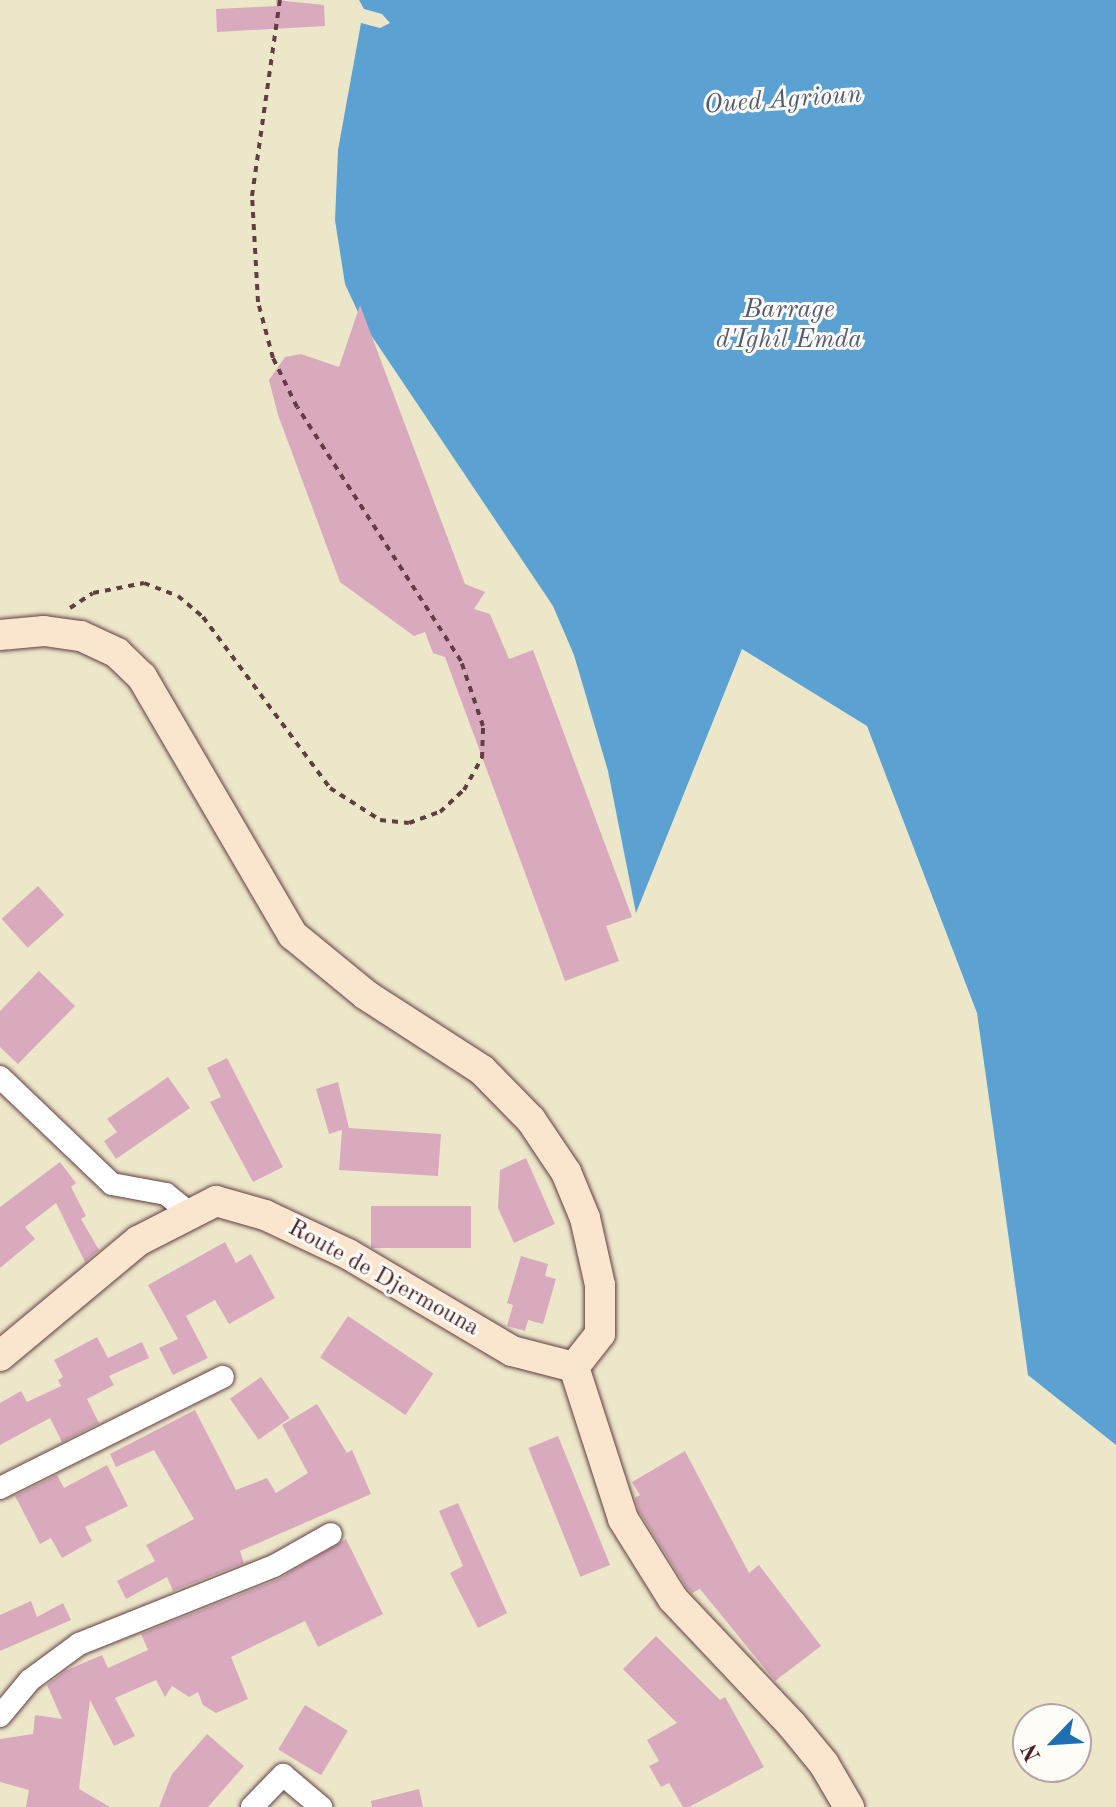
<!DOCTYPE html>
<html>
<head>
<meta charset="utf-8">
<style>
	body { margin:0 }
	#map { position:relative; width:1116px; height:1807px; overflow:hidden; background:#ede7ca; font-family:"Old Standard TT",serif }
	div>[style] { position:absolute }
	.water>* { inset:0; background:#5ba1d1 }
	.building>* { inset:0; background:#d9aabe; transform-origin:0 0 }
	.path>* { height:4px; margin-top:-2px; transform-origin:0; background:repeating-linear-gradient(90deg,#623d43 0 6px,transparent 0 12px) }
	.roads { filter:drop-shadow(0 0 2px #623d43) drop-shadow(0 0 2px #623d43) }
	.street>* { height:22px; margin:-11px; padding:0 11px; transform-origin:11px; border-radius:11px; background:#fff }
	.secondary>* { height:30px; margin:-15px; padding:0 15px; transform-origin:15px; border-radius:15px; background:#fbe5cf }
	span { translate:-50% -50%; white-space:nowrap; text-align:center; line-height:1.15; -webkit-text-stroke:6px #fdfcf7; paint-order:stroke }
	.street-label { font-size:24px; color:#4a1f2b }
	.water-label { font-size:26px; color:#525a76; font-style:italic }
	.north { position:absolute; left:1012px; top:1703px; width:80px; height:80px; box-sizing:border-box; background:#fdfcf7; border:2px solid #b5a4a5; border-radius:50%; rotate:245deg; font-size:22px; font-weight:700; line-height:32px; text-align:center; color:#4a1f2b }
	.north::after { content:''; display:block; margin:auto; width:28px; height:36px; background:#1f6fb2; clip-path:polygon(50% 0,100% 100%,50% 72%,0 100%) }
</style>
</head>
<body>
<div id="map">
	<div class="water">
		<div style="clip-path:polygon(1116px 0,1116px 1445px,1028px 1375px,977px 1013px,867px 726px,742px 649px,636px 913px,608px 771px,574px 655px,553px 606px,363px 323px,345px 284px,335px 220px,338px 150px,361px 23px,380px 28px,390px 23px,382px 14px,364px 9px,359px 0)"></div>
	</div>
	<div class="building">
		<div style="clip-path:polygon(276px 0,324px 5px,325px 26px,217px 32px,216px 9px,277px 6px)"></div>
		<div style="clip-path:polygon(360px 305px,465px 584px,485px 592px,474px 609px,490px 614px,509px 659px,533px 650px,632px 917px,606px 926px,619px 961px,565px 981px,445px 657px,433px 653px,425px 632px,414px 636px,340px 582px,278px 415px,269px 380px,285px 357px,301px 354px,339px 367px)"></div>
		<div style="left:38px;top:886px;width:39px;height:49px;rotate:48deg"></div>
		<div style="clip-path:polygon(39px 971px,75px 1006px,18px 1064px,0 1047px,0 1011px)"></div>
		<div style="clip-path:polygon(227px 1058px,283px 1167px,253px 1182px,210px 1102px,221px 1097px,207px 1068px)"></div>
		<div style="clip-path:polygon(168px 1077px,190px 1108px,116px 1159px,104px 1141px,117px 1132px,107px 1119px)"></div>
		<div style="clip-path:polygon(338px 1082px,349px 1128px,441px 1134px,438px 1176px,339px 1170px,342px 1130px,329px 1134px,316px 1089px)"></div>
		<div style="clip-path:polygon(526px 1158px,555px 1224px,514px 1243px,498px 1208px,500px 1170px)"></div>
		<div style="clip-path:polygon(60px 1162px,76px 1183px,71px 1187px,86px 1216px,81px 1219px,99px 1250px,85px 1262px,56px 1203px,25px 1227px,35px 1239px,0 1268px,0 1207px)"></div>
		<div style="left:371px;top:1206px;width:100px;height:42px"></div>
		<div style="clip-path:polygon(225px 1242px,236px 1263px,251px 1254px,275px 1298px,229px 1324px,215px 1300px,186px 1316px,208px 1358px,173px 1375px,159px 1348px,178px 1339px,148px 1285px)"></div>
		<div style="clip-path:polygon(521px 1256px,548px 1264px,545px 1276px,556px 1279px,543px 1324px,528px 1320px,525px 1331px,507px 1326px,513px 1305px,507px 1303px)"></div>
		<div style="left:348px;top:1316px;width:103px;height:50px;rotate:34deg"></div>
		<div style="clip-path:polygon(97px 1337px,108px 1358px,142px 1342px,149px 1358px,109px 1376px,114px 1385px,87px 1399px,99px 1423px,62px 1442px,50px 1418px,0 1445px,0 1403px,21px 1391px,27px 1402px,61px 1386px,58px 1380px,63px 1377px,54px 1360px)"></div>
		<div style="left:261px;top:1377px;width:50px;height:38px;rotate:55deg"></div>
		<div style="clip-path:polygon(317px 1404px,347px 1453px,352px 1450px,371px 1494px,240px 1551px,244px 1563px,173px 1591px,167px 1577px,126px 1599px,117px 1581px,155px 1561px,146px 1545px,194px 1519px,154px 1450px,116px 1467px,110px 1454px,195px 1410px,236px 1490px,267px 1478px,276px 1493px,308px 1473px,282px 1425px)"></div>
		<div style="left:558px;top:1436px;width:139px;height:32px;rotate:68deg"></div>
		<div style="clip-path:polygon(685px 1451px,749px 1573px,759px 1565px,821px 1646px,775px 1681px,700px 1589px,692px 1593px,687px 1588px,639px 1511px,635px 1498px,640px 1495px,632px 1482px)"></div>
		<div style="clip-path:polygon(107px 1465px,128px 1506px,85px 1527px,92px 1541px,62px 1558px,51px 1538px,40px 1544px,15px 1496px,57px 1475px,64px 1488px)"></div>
		<div style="clip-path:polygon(458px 1503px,507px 1613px,478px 1628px,450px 1573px,463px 1566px,439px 1511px)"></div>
		<div style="clip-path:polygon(346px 1539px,383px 1614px,318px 1647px,305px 1621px,231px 1657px,248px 1699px,216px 1713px,203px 1705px,198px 1692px,189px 1697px,172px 1686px,165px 1697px,156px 1680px,115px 1698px,135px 1736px,114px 1746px,90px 1700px,79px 1789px,110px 1807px,26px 1807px,29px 1790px,0 1782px,0 1739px,33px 1734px,35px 1715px,62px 1719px,47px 1685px,65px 1671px,102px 1655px,108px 1668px,148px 1650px,141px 1634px,279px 1579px)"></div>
		<div style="clip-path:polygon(31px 1601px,37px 1617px,63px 1603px,71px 1620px,0 1651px,0 1615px)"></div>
		<div style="clip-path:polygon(656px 1636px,720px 1700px,725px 1697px,764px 1767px,689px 1807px,683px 1807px,669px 1783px,661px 1787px,649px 1766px,659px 1761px,647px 1740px,677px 1723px,623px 1669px)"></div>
		<div style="left:305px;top:1705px;width:50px;height:52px;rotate:31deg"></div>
		<div style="clip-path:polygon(207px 1734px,244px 1766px,208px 1807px,159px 1807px,172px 1774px)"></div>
		<div style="clip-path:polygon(419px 1789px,423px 1807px,372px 1807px,371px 1801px)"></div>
	</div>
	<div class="path">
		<div style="left:70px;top:608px;width:27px;rotate:-33deg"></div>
		<div style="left:93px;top:593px;width:52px;rotate:-11.1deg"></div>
		<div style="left:144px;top:583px;width:36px;rotate:21deg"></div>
		<div style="left:178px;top:596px;width:33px;rotate:40deg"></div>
		<div style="left:203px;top:617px;width:213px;rotate:53.4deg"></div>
		<div style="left:330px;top:788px;width:59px;rotate:32.6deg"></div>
		<div style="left:380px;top:820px;width:29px;rotate:6deg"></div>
		<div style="left:409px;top:823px;width:33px;rotate:-20deg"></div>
		<div style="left:440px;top:812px;width:33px;rotate:-43deg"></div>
		<div style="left:464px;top:790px;width:37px;rotate:-61deg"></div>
		<div style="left:482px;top:758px;width:32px;rotate:-88deg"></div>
		<div style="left:483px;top:726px;width:69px;rotate:-108.7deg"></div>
		<div style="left:461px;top:661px;width:302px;rotate:-122.8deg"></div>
		<div style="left:297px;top:407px;width:55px;rotate:-116.1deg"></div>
		<div style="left:273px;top:358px;width:58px;rotate:-105deg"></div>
		<div style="left:258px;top:302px;width:106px;rotate:-93.2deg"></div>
		<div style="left:252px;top:196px;width:198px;rotate:-81.9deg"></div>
	</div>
	<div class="roads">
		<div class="street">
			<div style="left:0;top:1077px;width:155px;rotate:43.7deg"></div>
			<div style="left:112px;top:1184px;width:55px;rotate:10.5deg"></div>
			<div style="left:166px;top:1194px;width:32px;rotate:39deg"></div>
			<div style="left:0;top:1488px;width:249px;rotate:-26.5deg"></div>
			<div style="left:0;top:1716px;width:47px;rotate:-50.2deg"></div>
			<div style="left:30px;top:1680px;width:61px;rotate:-36.3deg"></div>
			<div style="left:79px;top:1644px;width:210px;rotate:-21.8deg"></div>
			<div style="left:274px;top:1566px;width:65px;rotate:-29.3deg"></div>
			<div style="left:252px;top:1807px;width:45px;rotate:-45.9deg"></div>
			<div style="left:283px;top:1775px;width:50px;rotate:40.1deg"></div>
		</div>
		<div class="secondary">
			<div style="left:0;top:635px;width:44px;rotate:-5.2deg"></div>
			<div style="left:44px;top:631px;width:37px;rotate:8deg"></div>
			<div style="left:81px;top:636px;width:40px;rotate:25deg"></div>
			<div style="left:117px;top:653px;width:35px;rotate:44deg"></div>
			<div style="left:142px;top:677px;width:299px;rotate:59.7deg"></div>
			<div style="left:293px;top:935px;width:94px;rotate:39.4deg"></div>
			<div style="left:366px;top:995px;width:138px;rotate:32.9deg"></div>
			<div style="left:482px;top:1070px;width:70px;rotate:45.6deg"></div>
			<div style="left:531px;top:1120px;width:63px;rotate:56.1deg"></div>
			<div style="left:566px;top:1172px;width:50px;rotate:67.6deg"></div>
			<div style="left:585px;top:1218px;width:69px;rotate:77.4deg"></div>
			<div style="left:600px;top:1285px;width:49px;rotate:90deg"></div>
			<div style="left:600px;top:1334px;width:42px;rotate:128.2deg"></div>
			<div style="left:574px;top:1367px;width:160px;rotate:72.1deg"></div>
			<div style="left:623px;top:1519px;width:94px;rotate:58deg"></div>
			<div style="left:673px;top:1599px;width:173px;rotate:46.6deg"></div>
			<div style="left:792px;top:1725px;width:50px;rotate:50.6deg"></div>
			<div style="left:824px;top:1764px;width:50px;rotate:59.8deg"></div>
			<div style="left:0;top:1356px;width:180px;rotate:-39.8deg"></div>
			<div style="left:138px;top:1241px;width:88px;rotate:-27.1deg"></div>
			<div style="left:216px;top:1201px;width:51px;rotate:15.9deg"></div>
			<div style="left:265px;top:1215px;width:92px;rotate:25.2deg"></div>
			<div style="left:348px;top:1254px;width:191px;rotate:30.6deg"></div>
			<div style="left:512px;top:1351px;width:64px;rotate:14.5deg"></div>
		</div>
	</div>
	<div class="street-label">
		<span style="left:383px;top:1279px;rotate:29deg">Route de Djermouna</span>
	</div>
	<div class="water-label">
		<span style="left:783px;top:101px;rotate:-4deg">Oued Agrioun</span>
		<span style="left:789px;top:326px">Barrage<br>d'Ighil Emda</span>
	</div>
	<div class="north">N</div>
</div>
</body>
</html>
